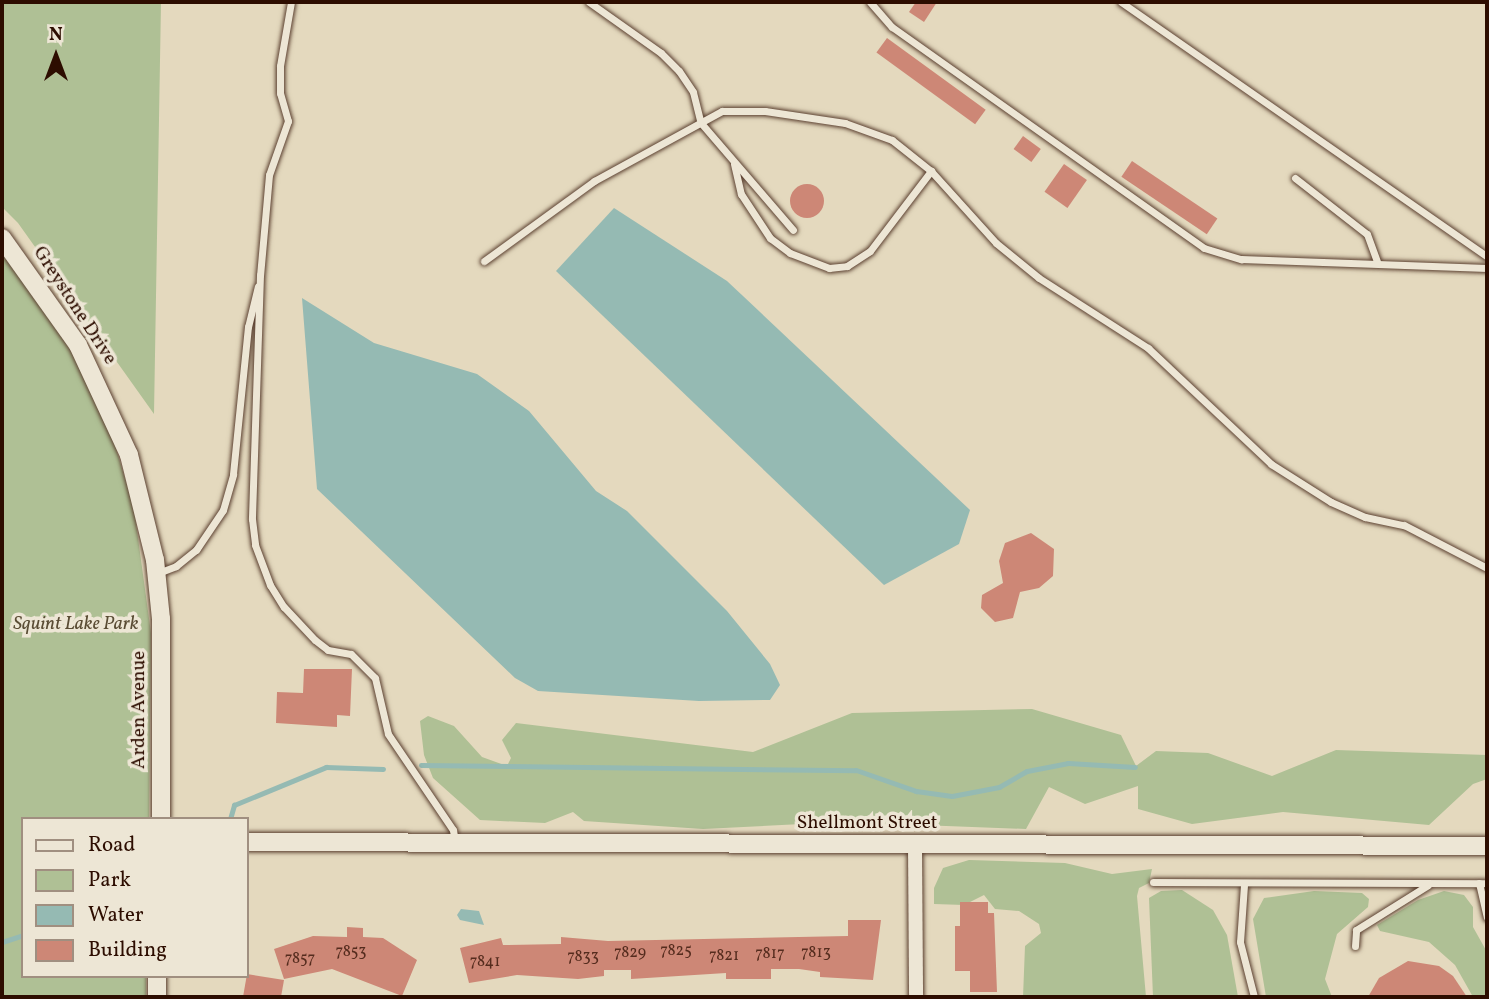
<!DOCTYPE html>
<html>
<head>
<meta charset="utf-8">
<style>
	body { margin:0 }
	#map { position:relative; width:1489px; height:999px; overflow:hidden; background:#e4d9be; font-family:Vollkorn,serif }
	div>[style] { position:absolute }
	.green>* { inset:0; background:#afc095 }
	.water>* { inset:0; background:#95bab3 }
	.stream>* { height:5px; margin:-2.5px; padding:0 2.5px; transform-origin:2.5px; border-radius:2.5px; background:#95bab3 }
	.building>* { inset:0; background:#cd8776; transform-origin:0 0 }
	.round { border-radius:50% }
	.roads { filter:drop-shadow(0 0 2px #5b4030) drop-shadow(0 0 2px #5b4030) }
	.service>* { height:7px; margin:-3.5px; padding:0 3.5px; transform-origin:3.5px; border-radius:3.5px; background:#ede6d5 }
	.minor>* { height:14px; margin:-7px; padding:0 7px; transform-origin:7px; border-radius:7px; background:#ede6d5 }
	.tertiary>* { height:18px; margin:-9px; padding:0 9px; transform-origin:9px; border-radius:9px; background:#ede6d5 }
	span { translate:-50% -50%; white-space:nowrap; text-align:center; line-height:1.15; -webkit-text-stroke:7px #ede6d5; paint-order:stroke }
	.number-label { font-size:16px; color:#552c1e }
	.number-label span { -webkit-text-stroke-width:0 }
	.street-label { font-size:19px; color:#2d0d00 }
	.park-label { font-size:19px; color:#5a4c34; font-style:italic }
	.frame { position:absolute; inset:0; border:4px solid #2d0d00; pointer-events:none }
	.legend { position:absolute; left:21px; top:817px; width:228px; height:161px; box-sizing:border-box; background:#ede6d5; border:2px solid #a08f80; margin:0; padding:9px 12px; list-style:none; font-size:21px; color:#2d0d00 }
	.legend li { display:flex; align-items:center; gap:14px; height:35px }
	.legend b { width:35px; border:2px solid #a08f80 }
	.north { position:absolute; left:21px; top:21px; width:70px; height:70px; -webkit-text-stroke:5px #ede6d5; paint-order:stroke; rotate:0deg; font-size:19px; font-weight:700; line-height:28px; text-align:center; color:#2d0d00 }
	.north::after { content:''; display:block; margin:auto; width:24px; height:32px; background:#2d0d00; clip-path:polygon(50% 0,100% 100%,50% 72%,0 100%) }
</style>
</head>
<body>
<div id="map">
	<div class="green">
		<div style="clip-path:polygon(2px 2px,161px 2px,154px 414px,18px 223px,2px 207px)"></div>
		<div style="clip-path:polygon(2px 252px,44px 306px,84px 374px,115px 445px,134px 509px,151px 633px,149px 819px,23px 819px,23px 976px,146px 976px,146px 997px,2px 997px)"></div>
		<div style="clip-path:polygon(1032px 709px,1121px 735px,1136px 766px,1156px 751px,1208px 753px,1272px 776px,1336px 750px,1487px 755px,1487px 779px,1473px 784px,1429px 825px,1283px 812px,1192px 824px,1138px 809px,1138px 786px,1085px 804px,1049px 787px,1026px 829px,841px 822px,703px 829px,584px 821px,573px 812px,545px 823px,480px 820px,433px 778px,424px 755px,420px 721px,428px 716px,454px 726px,482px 757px,507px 766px,511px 758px,502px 740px,516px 723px,753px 752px,852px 713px)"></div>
		<div style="clip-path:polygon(969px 860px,1065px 863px,1112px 874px,1152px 869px,1149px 883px,1139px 888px,1137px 896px,1146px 997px,1023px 997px,1025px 946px,1041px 933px,1039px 924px,1019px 911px,995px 909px,984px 895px,964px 905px,934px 904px,934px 888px,943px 868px)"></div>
		<div style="clip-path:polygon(1182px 890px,1213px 910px,1227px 935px,1238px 997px,1153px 997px,1149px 898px,1161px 891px)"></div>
		<div style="clip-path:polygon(1314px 891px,1362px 893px,1369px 899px,1368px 907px,1337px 934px,1325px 979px,1332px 997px,1266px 997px,1253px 919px,1264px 898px)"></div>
		<div style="clip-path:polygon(1444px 891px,1464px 895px,1473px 907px,1473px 927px,1487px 952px,1487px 997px,1473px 997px,1455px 965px,1429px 942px,1380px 931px,1377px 925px,1418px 900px)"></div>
	</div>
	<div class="water">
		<div style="clip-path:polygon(614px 208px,727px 281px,970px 510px,959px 544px,884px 585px,556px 271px)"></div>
		<div style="clip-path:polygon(302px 298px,374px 343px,477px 374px,529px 411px,596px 491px,627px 511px,727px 611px,770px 664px,780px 685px,770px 700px,699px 701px,538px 691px,515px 678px,317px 489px)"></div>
		<div style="clip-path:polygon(461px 909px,479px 911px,484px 925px,460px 920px,457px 915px)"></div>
	</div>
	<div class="stream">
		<div style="left:421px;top:765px;width:435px;rotate:0.7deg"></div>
		<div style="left:856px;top:770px;width:64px;rotate:19.3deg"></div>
		<div style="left:916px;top:791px;width:36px;rotate:8deg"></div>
		<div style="left:952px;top:796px;width:48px;rotate:-10.8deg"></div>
		<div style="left:999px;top:787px;width:32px;rotate:-30deg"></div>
		<div style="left:1027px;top:771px;width:42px;rotate:-11deg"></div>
		<div style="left:1068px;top:763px;width:67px;rotate:3.4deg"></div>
		<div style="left:230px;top:819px;width:15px;rotate:-74deg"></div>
		<div style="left:234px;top:805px;width:100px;rotate:-22.4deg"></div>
		<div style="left:326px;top:767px;width:57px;rotate:2deg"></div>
		<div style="left:2px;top:942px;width:22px;rotate:-18deg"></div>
	</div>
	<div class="building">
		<div style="clip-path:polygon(916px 2px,937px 2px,924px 22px,909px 12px)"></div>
		<div style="left:887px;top:38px;width:122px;height:18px;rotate:36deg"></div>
		<div style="left:1023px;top:136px;width:22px;height:16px;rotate:36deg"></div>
		<div style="left:1132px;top:161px;width:103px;height:19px;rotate:34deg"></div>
		<div style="left:1064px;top:164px;width:28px;height:34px;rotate:35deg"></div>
		<div class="round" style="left:790px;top:184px;width:34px;height:34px"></div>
		<div style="clip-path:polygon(1031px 533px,1054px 549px,1053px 576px,1039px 588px,1020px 592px,1013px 618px,995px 622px,981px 608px,982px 595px,1003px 583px,999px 561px,1005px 543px)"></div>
		<div style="clip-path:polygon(304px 669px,352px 669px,350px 716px,337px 715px,337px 727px,276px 723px,277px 692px,303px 693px)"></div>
		<div style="clip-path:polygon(960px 902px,988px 902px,988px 913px,994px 913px,997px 992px,970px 992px,970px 971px,955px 971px,955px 926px,960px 926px)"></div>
		<div style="clip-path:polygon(848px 920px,881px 920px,873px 980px,820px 977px,820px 972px,799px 969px,771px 969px,771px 979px,726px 979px,726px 973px,631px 979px,631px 970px,604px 970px,604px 976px,578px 979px,517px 975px,469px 983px,460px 948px,501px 938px,503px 945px,561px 944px,561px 937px,608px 941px,848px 936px)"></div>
		<div style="clip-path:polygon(347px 927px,363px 928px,363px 937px,383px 938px,417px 960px,402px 996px,332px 969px,284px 979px,274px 949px,313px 936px,347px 937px)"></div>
		<div style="clip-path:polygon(1408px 961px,1439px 966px,1453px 976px,1467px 997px,1368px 997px,1379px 978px)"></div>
		<div style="clip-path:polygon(247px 974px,284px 980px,281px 997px,243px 997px)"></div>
	</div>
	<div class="roads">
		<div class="service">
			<div style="left:291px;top:2px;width:65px;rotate:99.8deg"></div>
			<div style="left:280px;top:66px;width:27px;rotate:90deg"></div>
			<div style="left:280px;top:93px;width:29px;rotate:74deg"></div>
			<div style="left:288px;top:121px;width:57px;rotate:109.4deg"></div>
			<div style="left:269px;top:175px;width:100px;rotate:95.1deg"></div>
			<div style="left:260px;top:275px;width:244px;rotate:91.9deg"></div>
			<div style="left:252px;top:519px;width:26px;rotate:83deg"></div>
			<div style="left:255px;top:545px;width:43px;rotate:69.4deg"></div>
			<div style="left:270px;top:585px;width:26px;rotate:58deg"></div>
			<div style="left:284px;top:607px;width:45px;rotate:46.8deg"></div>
			<div style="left:315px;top:640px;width:16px;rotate:38deg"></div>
			<div style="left:328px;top:650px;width:23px;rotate:10deg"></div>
			<div style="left:351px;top:654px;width:34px;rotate:45deg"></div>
			<div style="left:375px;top:678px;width:57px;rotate:76.9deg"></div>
			<div style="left:388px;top:734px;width:116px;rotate:55.9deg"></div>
			<div style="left:453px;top:830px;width:11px;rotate:80deg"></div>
			<div style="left:589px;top:2px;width:88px;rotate:35.3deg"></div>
			<div style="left:661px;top:53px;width:25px;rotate:45deg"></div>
			<div style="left:679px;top:71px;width:25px;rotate:56deg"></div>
			<div style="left:693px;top:92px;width:32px;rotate:76deg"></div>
			<div style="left:701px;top:123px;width:141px;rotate:49.3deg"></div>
			<div style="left:870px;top:2px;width:33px;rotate:49deg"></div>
			<div style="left:892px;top:27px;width:382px;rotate:35.3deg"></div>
			<div style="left:1204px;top:248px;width:39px;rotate:17deg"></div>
			<div style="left:1241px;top:259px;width:246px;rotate:2.1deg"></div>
			<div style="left:1121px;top:2px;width:446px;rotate:34.8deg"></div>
			<div style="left:734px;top:164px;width:31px;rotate:77deg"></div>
			<div style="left:741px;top:194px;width:53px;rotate:56.6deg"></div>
			<div style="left:770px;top:238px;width:25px;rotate:37deg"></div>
			<div style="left:790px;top:253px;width:42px;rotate:21deg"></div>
			<div style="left:829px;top:268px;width:18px;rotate:-6deg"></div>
			<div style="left:847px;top:266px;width:27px;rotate:-33deg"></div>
			<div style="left:870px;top:251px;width:101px;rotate:-52.7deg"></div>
			<div style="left:1295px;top:178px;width:91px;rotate:37.9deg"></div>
			<div style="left:1367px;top:234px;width:29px;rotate:70deg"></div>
			<div style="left:484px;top:261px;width:136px;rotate:-36deg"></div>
			<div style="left:594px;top:181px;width:146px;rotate:-28.7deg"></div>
			<div style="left:722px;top:111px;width:43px"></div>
			<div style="left:765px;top:111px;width:81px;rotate:8.5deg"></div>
			<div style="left:845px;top:123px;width:50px;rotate:19.9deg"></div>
			<div style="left:892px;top:140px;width:50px;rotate:38.5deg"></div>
			<div style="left:931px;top:171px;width:97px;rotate:47.9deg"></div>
			<div style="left:996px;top:243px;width:55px;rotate:39.1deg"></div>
			<div style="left:1039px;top:278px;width:130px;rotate:32.7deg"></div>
			<div style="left:1148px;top:348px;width:169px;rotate:43.3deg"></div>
			<div style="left:1271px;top:464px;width:71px;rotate:32.3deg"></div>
			<div style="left:1331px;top:502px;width:37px;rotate:24deg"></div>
			<div style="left:1365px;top:517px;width:40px;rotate:12deg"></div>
			<div style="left:1404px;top:525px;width:93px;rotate:27.4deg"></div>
			<div style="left:158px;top:573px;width:19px;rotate:-21deg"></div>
			<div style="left:176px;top:566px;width:26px;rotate:-39deg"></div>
			<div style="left:196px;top:550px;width:48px;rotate:-56deg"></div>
			<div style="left:223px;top:510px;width:37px;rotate:-74deg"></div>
			<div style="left:233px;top:474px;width:148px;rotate:-84.2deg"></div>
			<div style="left:248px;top:327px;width:42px;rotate:-76.3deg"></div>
			<div style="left:1153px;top:882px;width:334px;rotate:0.2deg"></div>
			<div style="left:1479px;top:883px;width:35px;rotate:77deg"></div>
			<div style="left:1244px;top:885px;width:57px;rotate:94deg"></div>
			<div style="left:1240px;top:942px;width:57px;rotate:75.7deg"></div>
			<div style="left:1355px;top:946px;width:16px;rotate:-86deg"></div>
			<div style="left:1356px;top:930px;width:85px;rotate:-32deg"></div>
		</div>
		<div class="minor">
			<div style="left:915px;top:845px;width:152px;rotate:89.6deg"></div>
		</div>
		<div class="tertiary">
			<div style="left:2px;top:238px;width:131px;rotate:54.6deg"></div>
			<div style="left:78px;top:345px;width:121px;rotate:65.1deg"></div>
			<div style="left:129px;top:455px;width:108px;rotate:76.1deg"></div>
			<div style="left:155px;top:560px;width:59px;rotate:84.2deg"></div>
			<div style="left:161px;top:619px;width:200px;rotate:90deg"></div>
			<div style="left:247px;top:842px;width:1240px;rotate:0.18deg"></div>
			<div style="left:157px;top:997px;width:21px;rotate:-90deg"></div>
		</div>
	</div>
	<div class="number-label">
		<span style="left:676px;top:951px">7825</span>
		<span style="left:351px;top:952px">7853</span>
		<span style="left:630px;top:953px">7829</span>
		<span style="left:816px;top:953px">7813</span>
		<span style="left:770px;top:954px">7817</span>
		<span style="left:724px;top:956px">7821</span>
		<span style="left:583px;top:957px">7833</span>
		<span style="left:300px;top:959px">7857</span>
		<span style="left:485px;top:962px">7841</span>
	</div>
	<div class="street-label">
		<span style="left:74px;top:306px;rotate:57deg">Greystone Drive</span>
		<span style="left:140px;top:710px;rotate:-90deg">Arden Avenue</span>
		<span style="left:867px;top:824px">Shellmont Street</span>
	</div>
	<div class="park-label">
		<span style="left:76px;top:625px">Squint Lake Park</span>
	</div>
	<div class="frame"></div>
	<ul class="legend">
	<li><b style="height:9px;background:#ede6d5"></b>Road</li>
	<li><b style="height:19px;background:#afc095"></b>Park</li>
	<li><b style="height:19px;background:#95bab3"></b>Water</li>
	<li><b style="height:19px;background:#cd8776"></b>Building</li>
	</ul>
	<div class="north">N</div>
</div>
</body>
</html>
